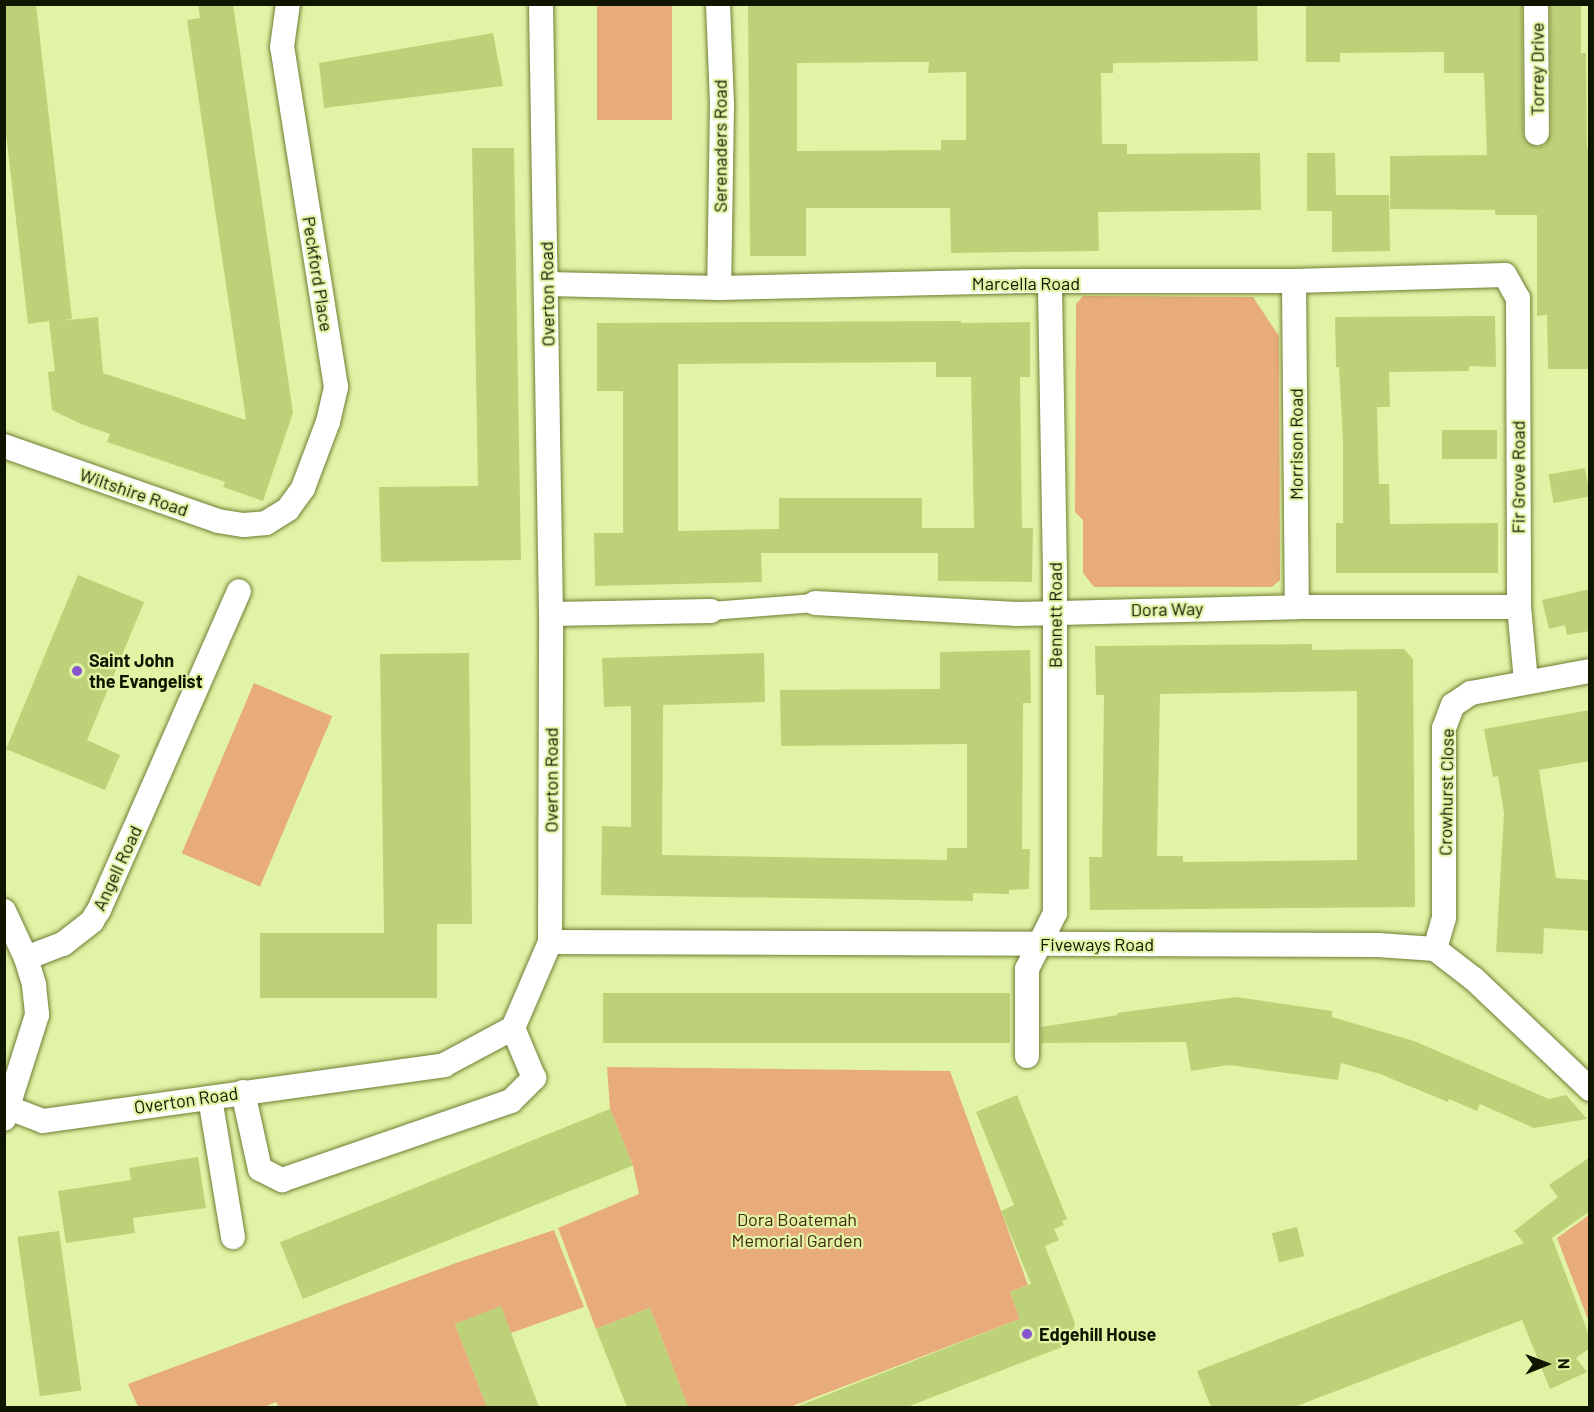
<!DOCTYPE html>
<html>
<head>
<meta charset="utf-8">
<style>
	body { margin:0 }
	#map { position:relative; width:1594px; height:1412px; overflow:hidden; background:#e1f4a6; font-family:Barlow,sans-serif }
	div>[style] { position:absolute }
	.green>* { inset:0; background:#e8ac7c; transform-origin:0 0 }
	.building>* { inset:0; background:#bdd179; transform-origin:0 0 }
	.roads { filter:drop-shadow(0 0 2px #6f7e34) drop-shadow(0 0 2px #6f7e34) }
	.pedestrian>* { height:18px; margin:-9px; padding:0 9px; transform-origin:9px; border-radius:9px; background:#fff }
	.minor>* { height:24px; margin:-12px; padding:0 12px; transform-origin:12px; border-radius:12px; background:#fff }
	.dots>* { width:16px; height:16px; translate:-50% -50%; box-sizing:border-box; border:3px solid #e1f4a6; border-radius:50% }
	span { translate:-50% -50%; white-space:nowrap; text-align:center; line-height:1.15; -webkit-text-stroke:4.5px #e1f4a6; paint-order:stroke }
	.street-label { font-size:18px; color:#101500 }
	.poi-label { font-size:18px; color:#101500; font-weight:700 }
	.left { translate:0 -50%; text-align:left }
	.park-label { font-size:18px; color:#45280e }
	.frame { position:absolute; inset:0; border:6px solid #101500; pointer-events:none }
	.north { position:absolute; left:1516px; top:1334px; width:60px; height:60px; -webkit-text-stroke:4px #e1f4a6; paint-order:stroke; rotate:89deg; font-size:16px; font-weight:700; line-height:24px; text-align:center; color:#101500 }
	.north::after { content:''; display:block; margin:auto; width:21px; height:27px; background:#101500; clip-path:polygon(50% 0,100% 100%,50% 72%,0 100%) }
</style>
</head>
<body>
<div id="map">
	<div class="green">
		<div style="left:597px;top:5px;width:75px;height:115px"></div>
		<div style="clip-path:polygon(1083px 296px,1253px 297px,1279px 336px,1280px 580px,1272px 587px,1094px 587px,1083px 573px,1083px 520px,1075px 512px,1076px 304px)"></div>
		<div style="left:254px;top:683px;width:85px;height:185px;rotate:23deg"></div>
		<div style="clip-path:polygon(607px 1067px,950px 1071px,1028px 1285px,1010px 1292px,1020px 1319px,790px 1407px,688px 1407px,650px 1308px,596px 1329px,558px 1228px,639px 1194px,633px 1166px,610px 1109px)"></div>
		<div style="clip-path:polygon(1589px 1215px,1589px 1322px,1557px 1238px)"></div>
		<div style="clip-path:polygon(554px 1230px,584px 1307px,511px 1333px,500px 1307px,455px 1324px,487px 1407px,279px 1408px,276px 1402px,262px 1408px,138px 1407px,128px 1384px,456px 1263px)"></div>
	</div>
	<div class="building">
		<div style="clip-path:polygon(4px 4px,36px 4px,72px 319px,57px 321px,98px 317px,103px 373px,246px 420px,187px 20px,200px 18px,198px 4px,233px 4px,293px 413px,263px 501px,223px 487px,225px 482px,107px 442px,110px 434px,81px 424px,52px 410px,48px 372px,55px 371px,49px 321px,28px 324px,4px 116px)"></div>
		<div style="clip-path:polygon(evenodd,748px 4px,1257px 5px,1258px 61px,1113px 63px,1113px 73px,1101px 73px,1102px 144px,1127px 144px,1127px 154px,1260px 153px,1261px 210px,1098px 212px,1099px 251px,951px 253px,950px 208px,806px 208px,806px 256px,750px 256px,748px 4px,902px 62px,929px 62px,928px 73px,966px 72px,966px 140px,941px 140px,941px 150px,797px 151px,797px 63px,902px 62px)"></div>
		<div style="clip-path:polygon(1306px 4px,1522px 4px,1523px 133px,1525px 141px,1537px 147px,1545px 145px,1551px 133px,1550px 4px,1581px 4px,1581px 53px,1586px 53px,1587px 148px,1590px 148px,1590px 369px,1548px 369px,1547px 315px,1537px 316px,1537px 215px,1495px 215px,1495px 210px,1390px 209px,1390px 156px,1487px 155px,1484px 73px,1444px 73px,1444px 52px,1340px 53px,1340px 62px,1306px 62px)"></div>
		<div style="clip-path:polygon(493px 33px,503px 86px,324px 108px,319px 63px)"></div>
		<div style="clip-path:polygon(472px 148px,514px 148px,521px 560px,381px 562px,379px 487px,478px 486px)"></div>
		<div style="clip-path:polygon(1307px 153px,1335px 153px,1336px 195px,1389px 195px,1390px 251px,1332px 252px,1332px 211px,1307px 211px)"></div>
		<div style="clip-path:polygon(1495px 316px,1496px 367px,1469px 366px,1469px 371px,1389px 372px,1390px 407px,1377px 407px,1379px 484px,1389px 484px,1390px 524px,1498px 523px,1498px 573px,1336px 573px,1336px 523px,1343px 523px,1343px 440px,1339px 367px,1336px 367px,1335px 317px)"></div>
		<div style="clip-path:polygon(evenodd,961px 321px,961px 323px,1030px 322px,1030px 377px,1020px 377px,1022px 528px,1033px 528px,1032px 582px,938px 581px,938px 553px,761px 553px,762px 582px,595px 586px,594px 533px,623px 533px,623px 391px,597px 391px,597px 323px,961px 321px,936px 362px,936px 377px,971px 377px,974px 528px,922px 528px,922px 498px,779px 498px,779px 529px,678px 531px,678px 364px,936px 362px)"></div>
		<div style="left:1442px;top:430px;width:55px;height:29px"></div>
		<div style="left:1585px;top:468px;width:29px;height:37px;rotate:80deg"></div>
		<div style="clip-path:polygon(78px 575px,144px 602px,87px 740px,120px 755px,105px 790px,6px 749px)"></div>
		<div style="clip-path:polygon(1590px 589px,1590px 631px,1567px 635px,1565px 625px,1549px 629px,1542px 600px)"></div>
		<div style="clip-path:polygon(evenodd,1312px 644px,1312px 650px,1404px 649px,1413px 659px,1415px 907px,1090px 910px,1089px 857px,1102px 857px,1104px 695px,1096px 695px,1095px 646px,1312px 644px,1357px 691px,1357px 860px,1183px 862px,1183px 856px,1157px 856px,1160px 694px,1357px 691px)"></div>
		<div style="clip-path:polygon(1030px 650px,1031px 703px,1023px 703px,1022px 849px,1030px 849px,1029px 889px,1009px 890px,1009px 894px,973px 893px,973px 901px,601px 895px,602px 826px,631px 827px,631px 706px,604px 707px,602px 658px,764px 653px,765px 702px,663px 705px,662px 855px,947px 860px,947px 848px,967px 848px,967px 744px,781px 746px,780px 690px,940px 689px,940px 652px)"></div>
		<div style="clip-path:polygon(469px 653px,472px 924px,437px 924px,437px 998px,260px 998px,260px 933px,384px 933px,380px 654px)"></div>
		<div style="clip-path:polygon(1590px 710px,1590px 761px,1539px 770px,1556px 878px,1590px 880px,1590px 931px,1544px 928px,1543px 954px,1496px 952px,1504px 813px,1498px 776px,1493px 777px,1484px 729px)"></div>
		<div style="left:1010px;top:993px;width:50px;height:407px;rotate:90deg"></div>
		<div style="clip-path:polygon(1236px 997px,1332px 1011px,1332px 1017px,1414px 1041px,1549px 1099px,1566px 1095px,1587px 1119px,1534px 1128px,1480px 1104px,1477px 1111px,1449px 1099px,1448px 1102px,1380px 1074px,1341px 1063px,1338px 1080px,1229px 1065px,1191px 1071px,1186px 1042px,1041px 1043px,1041px 1027px,1118px 1015px,1117px 1013px)"></div>
		<div style="clip-path:polygon(1017px 1095px,1067px 1219px,1062px 1221px,1064px 1225px,1054px 1229px,1059px 1240px,1045px 1246px,1075px 1323px,1070px 1344px,907px 1407px,796px 1407px,1020px 1319px,1010px 1292px,1031px 1284px,1001px 1211px,1014px 1205px,976px 1112px)"></div>
		<div style="left:610px;top:1109px;width:61px;height:356px;rotate:68deg"></div>
		<div style="clip-path:polygon(198px 1157px,206px 1208px,133px 1218px,135px 1233px,66px 1243px,58px 1191px,131px 1180px,129px 1168px)"></div>
		<div style="clip-path:polygon(1590px 1157px,1590px 1211px,1552px 1238px,1590px 1338px,1590px 1348px,1576px 1358px,1587px 1372px,1550px 1389px,1522px 1320px,1294px 1407px,1211px 1407px,1197px 1371px,1524px 1243px,1514px 1231px,1558px 1197px,1549px 1185px)"></div>
		<div style="left:1297px;top:1227px;width:30px;height:26px;rotate:76deg"></div>
		<div style="left:59px;top:1231px;width:161px;height:42px;rotate:82deg"></div>
		<div style="clip-path:polygon(501px 1306px,511px 1333px,539px 1407px,487px 1407px,455px 1324px)"></div>
		<div style="clip-path:polygon(650px 1308px,688px 1407px,627px 1407px,596px 1329px)"></div>
	</div>
	<div class="roads">
		<div class="pedestrian">
			<div style="left:711px;top:611px;width:104px;rotate:-4.4deg"></div>
		</div>
		<div class="minor">
			<div style="left:718px;top:4px;width:101px;rotate:87.7deg"></div>
			<div style="left:722px;top:105px;width:183px;rotate:90.9deg"></div>
			<div style="left:1536px;top:4px;width:129px;rotate:89.6deg"></div>
			<div style="left:1294px;top:281px;width:326px;rotate:89.5deg"></div>
			<div style="left:547px;top:284px;width:172px;rotate:1.3deg"></div>
			<div style="left:719px;top:288px;width:306px;rotate:-1.3deg"></div>
			<div style="left:1025px;top:281px;width:269px"></div>
			<div style="left:1294px;top:281px;width:211px;rotate:-1.6deg"></div>
			<div style="left:1505px;top:275px;width:26px;rotate:61deg"></div>
			<div style="left:1518px;top:298px;width:309px;rotate:89.8deg"></div>
			<div style="left:1519px;top:607px;width:74px;rotate:84.6deg"></div>
			<div style="left:4px;top:446px;width:227px;rotate:19.3deg"></div>
			<div style="left:218px;top:521px;width:26px;rotate:9deg"></div>
			<div style="left:244px;top:525px;width:22px;rotate:-5deg"></div>
			<div style="left:266px;top:523px;width:26px;rotate:-32deg"></div>
			<div style="left:288px;top:509px;width:26px;rotate:-54deg"></div>
			<div style="left:303px;top:488px;width:71px;rotate:-69.3deg"></div>
			<div style="left:328px;top:422px;width:36px;rotate:-77deg"></div>
			<div style="left:336px;top:387px;width:344px;rotate:-99deg"></div>
			<div style="left:282px;top:47px;width:43px;rotate:-82.1deg"></div>
			<div style="left:815px;top:603px;width:202px;rotate:3.1deg"></div>
			<div style="left:1017px;top:614px;width:280px;rotate:-1.4deg"></div>
			<div style="left:1297px;top:607px;width:222px"></div>
			<div style="left:551px;top:614px;width:160px;rotate:-1.1deg"></div>
			<div style="left:4px;top:911px;width:52px;rotate:64.9deg"></div>
			<div style="left:26px;top:958px;width:28px;rotate:73deg"></div>
			<div style="left:34px;top:985px;width:30px;rotate:84deg"></div>
			<div style="left:37px;top:1015px;width:109px;rotate:107.6deg"></div>
			<div style="left:550px;top:942px;width:828px;rotate:0.21deg"></div>
			<div style="left:1378px;top:945px;width:57px;rotate:4deg"></div>
			<div style="left:1435px;top:949px;width:49px;rotate:37.6deg"></div>
			<div style="left:1474px;top:979px;width:160px;rotate:43.5deg"></div>
			<div style="left:1435px;top:949px;width:32px;rotate:-74deg"></div>
			<div style="left:1444px;top:918px;width:190px;rotate:-90deg"></div>
			<div style="left:1444px;top:728px;width:25px;rotate:-69deg"></div>
			<div style="left:1453px;top:705px;width:22px;rotate:-34deg"></div>
			<div style="left:1471px;top:693px;width:121px;rotate:-10.5deg"></div>
			<div style="left:26px;top:958px;width:40px;rotate:-21deg"></div>
			<div style="left:63px;top:944px;width:37px;rotate:-38deg"></div>
			<div style="left:92px;top:921px;width:13px;rotate:-58deg"></div>
			<div style="left:99px;top:910px;width:348px;rotate:-66.3deg"></div>
			<div style="left:1027px;top:1056px;width:87px;rotate:-90deg"></div>
			<div style="left:1027px;top:969px;width:63px;rotate:-63.4deg"></div>
			<div style="left:1055px;top:913px;width:339px;rotate:-90deg"></div>
			<div style="left:1055px;top:574px;width:292px;rotate:-91deg"></div>
			<div style="left:243px;top:1092px;width:79px;rotate:77.6deg"></div>
			<div style="left:260px;top:1169px;width:25px;rotate:27deg"></div>
			<div style="left:282px;top:1180px;width:242px;rotate:-19deg"></div>
			<div style="left:511px;top:1101px;width:33px;rotate:-45deg"></div>
			<div style="left:534px;top:1078px;width:54px;rotate:-112.8deg"></div>
			<div style="left:210px;top:1098px;width:141px;rotate:80.6deg"></div>
			<div style="left:9px;top:1108px;width:36px;rotate:21deg"></div>
			<div style="left:43px;top:1121px;width:405px;rotate:-7.9deg"></div>
			<div style="left:444px;top:1065px;width:78px;rotate:-28.2deg"></div>
			<div style="left:513px;top:1028px;width:94px;rotate:-66.7deg"></div>
			<div style="left:550px;top:942px;width:328px;rotate:-89.8deg"></div>
			<div style="left:551px;top:614px;width:610px;rotate:-90.94deg"></div>
		</div>
	</div>
	<div class="dots">
		<div style="left:77px;top:671px;background:#8755ce"></div>
		<div style="left:1027px;top:1334px;background:#8755ce"></div>
	</div>
	<div class="street-label">
		<span style="left:1537px;top:69px;rotate:-90deg">Torrey Drive</span>
		<span style="left:720px;top:146px;rotate:-90deg">Serenaders Road</span>
		<span style="left:318px;top:274px;rotate:81deg">Peckford Place</span>
		<span style="left:1026px;top:283px">Marcella Road</span>
		<span style="left:547px;top:294px;rotate:-91deg">Overton Road</span>
		<span style="left:1296px;top:444px;rotate:-90deg">Morrison Road</span>
		<span style="left:1518px;top:477px;rotate:-90deg">Fir Grove Road</span>
		<span style="left:134px;top:492px;rotate:19deg">Wiltshire Road</span>
		<span style="left:1167px;top:609px;rotate:-1deg">Dora Way</span>
		<span style="left:1055px;top:615px;rotate:-90deg">Bennett Road</span>
		<span style="left:551px;top:780px;rotate:-90deg">Overton Road</span>
		<span style="left:1446px;top:792px;rotate:-89deg">Crowhurst Close</span>
		<span style="left:117px;top:868px;rotate:-65deg">Angell Road</span>
		<span style="left:1097px;top:944px">Fiveways Road</span>
		<span style="left:186px;top:1100px;rotate:-8deg">Overton Road</span>
	</div>
	<div class="poi-label">
		<span class="left" style="left:89px;top:671px">Saint John<br>the Evangelist</span>
		<span class="left" style="left:1039px;top:1334px">Edgehill House</span>
	</div>
	<div class="park-label">
		<span style="left:797px;top:1230px">Dora Boatemah<br>Memorial Garden</span>
	</div>
	<div class="frame"></div>
	<div class="north">N</div>
</div>
</body>
</html>
